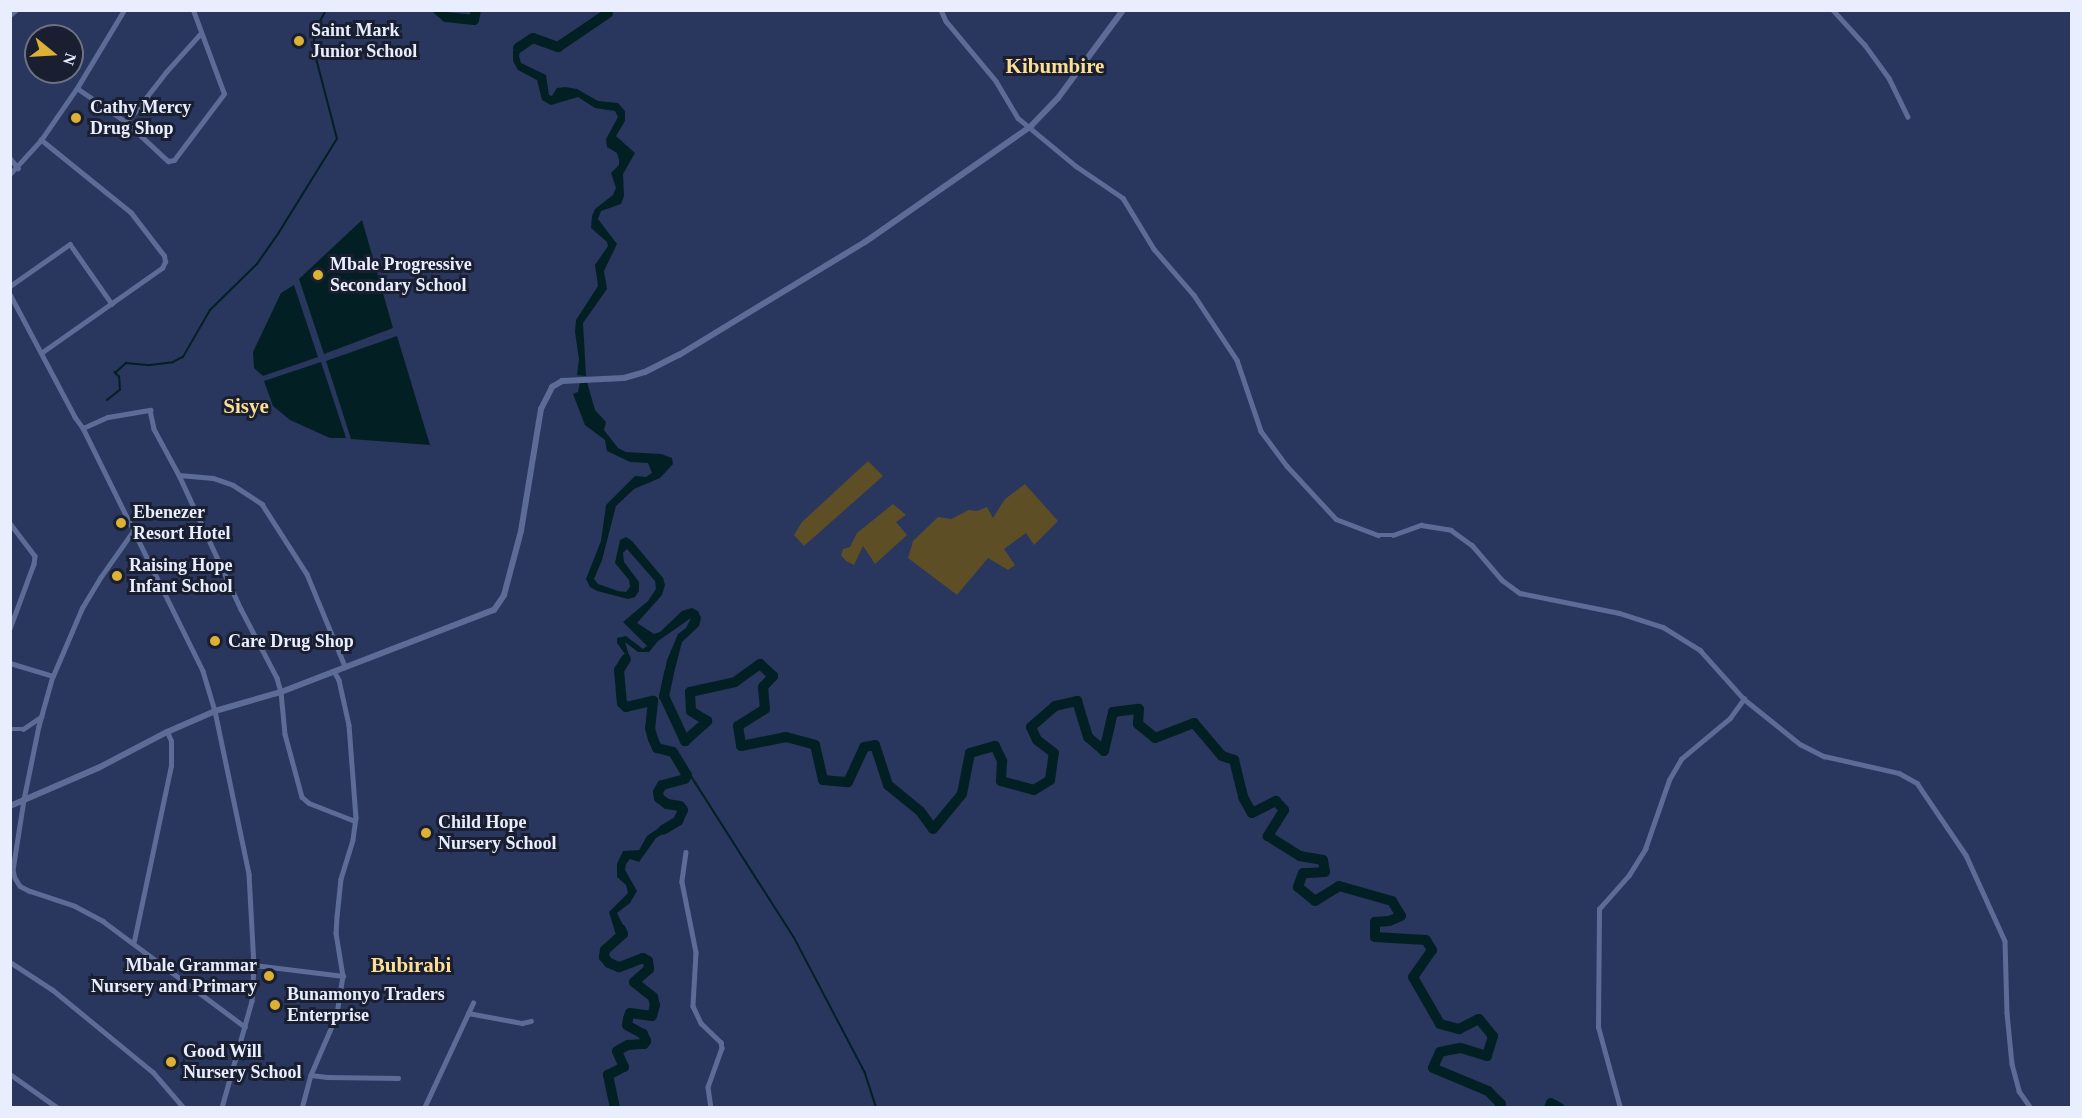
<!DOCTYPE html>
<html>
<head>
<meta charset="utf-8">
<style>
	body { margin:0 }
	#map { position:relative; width:2082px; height:1118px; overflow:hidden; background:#29365d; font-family:"Times New Roman",serif }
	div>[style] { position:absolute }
	.green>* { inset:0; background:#5d4e26 }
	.water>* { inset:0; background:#022024 }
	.stream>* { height:1.5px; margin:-0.75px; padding:0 0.75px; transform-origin:0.75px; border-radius:0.75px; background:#022024 }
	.river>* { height:10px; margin:-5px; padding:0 5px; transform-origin:5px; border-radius:5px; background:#022024 }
	.minor>* { height:4.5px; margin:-2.25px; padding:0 2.25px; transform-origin:2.25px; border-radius:2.25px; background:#5c6c96 }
	.tertiary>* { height:6px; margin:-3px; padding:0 3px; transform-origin:3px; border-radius:3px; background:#5c6c96 }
	.dots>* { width:16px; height:16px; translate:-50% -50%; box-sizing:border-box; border:3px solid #191f30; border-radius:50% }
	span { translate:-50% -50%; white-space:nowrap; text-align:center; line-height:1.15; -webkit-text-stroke:6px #191f30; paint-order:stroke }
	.poi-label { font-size:18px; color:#e8eefd; font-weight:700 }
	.left { translate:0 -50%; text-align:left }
	.right { translate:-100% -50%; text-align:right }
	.quarter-label { font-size:21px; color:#fdde93; font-weight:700 }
	.frame { position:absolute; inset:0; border:12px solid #e8eefd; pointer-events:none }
	.north { position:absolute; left:24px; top:24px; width:60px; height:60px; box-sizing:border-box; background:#191f30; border:2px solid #6c7282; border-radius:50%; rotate:108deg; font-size:16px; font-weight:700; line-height:24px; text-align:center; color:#e8eefd }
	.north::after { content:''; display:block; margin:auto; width:21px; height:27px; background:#ddb133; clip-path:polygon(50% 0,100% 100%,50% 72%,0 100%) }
</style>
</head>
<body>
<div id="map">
	<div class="green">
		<div style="clip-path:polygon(868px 461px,883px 476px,804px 546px,794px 535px,802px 522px)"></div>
		<div style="clip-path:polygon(1025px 484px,1058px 521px,1034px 545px,1026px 533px,1004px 549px,1015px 565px,1008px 570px,988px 558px,957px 595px,908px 558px,913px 541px,938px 517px,951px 519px,969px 510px,977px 511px,987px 507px,993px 518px,1005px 499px)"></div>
		<div style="clip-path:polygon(893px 504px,906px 515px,896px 522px,907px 535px,875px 564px,863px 546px,854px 565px,846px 561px,841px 555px,843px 549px,850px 547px,857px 533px)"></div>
	</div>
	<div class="water">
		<div style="clip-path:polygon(529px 38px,530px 42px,521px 48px,519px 56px,521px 63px,546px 75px,549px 95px,552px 96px,557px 88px,565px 87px,577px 89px,598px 101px,618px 103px,625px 111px,625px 121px,616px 136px,635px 153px,623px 174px,624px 196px,621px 204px,601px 211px,598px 219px,617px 244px,604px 271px,607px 289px,583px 323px,586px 376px,577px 375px,579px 359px,575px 332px,576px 320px,598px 286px,595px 265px,608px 246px,607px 242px,591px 228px,592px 216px,595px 209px,613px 195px,616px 188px,611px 173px,619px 165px,619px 160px,617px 153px,607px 147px,606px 139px,618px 117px,615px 111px,595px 108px,578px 97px,551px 105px,542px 100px,537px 80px,518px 70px,513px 61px,513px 51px)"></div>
		<div style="clip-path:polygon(362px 220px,393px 328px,324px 354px,299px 279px)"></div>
		<div style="clip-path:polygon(294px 285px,318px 357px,263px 376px,254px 368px,253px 352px,281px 293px)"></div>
		<div style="clip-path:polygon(397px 336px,430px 445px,351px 439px,326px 361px)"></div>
		<div style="clip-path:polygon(321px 362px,346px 438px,330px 438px,290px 420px,273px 406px,264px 381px)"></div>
		<div style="clip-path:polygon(580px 382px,587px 382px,595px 410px,606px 422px,604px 430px,618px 448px,626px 452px,661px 454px,672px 458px,673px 464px,660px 478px,634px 489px,616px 506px,602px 560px,594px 579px,598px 584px,618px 591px,626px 592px,630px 587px,629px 580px,615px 563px,620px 540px,626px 537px,632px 541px,663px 578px,665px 585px,662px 595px,637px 623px,654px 634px,660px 632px,682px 611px,692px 608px,698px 611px,701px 618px,699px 626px,682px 642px,670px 688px,662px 685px,667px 660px,678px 634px,686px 628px,691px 618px,658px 641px,649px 652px,638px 652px,625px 642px,629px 655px,619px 670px,620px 660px,625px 654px,617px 643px,617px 638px,626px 636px,643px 649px,647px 646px,623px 622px,648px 601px,656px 589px,655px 581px,627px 549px,623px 553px,624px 562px,639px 582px,639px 591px,635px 597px,628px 599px,597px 591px,590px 587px,586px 579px,601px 541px,606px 505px,635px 476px,646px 477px,652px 473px,648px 463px,630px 462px,607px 451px,605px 440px,585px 425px,573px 394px,578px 392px)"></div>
		<div style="clip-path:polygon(666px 823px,674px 824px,675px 827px,656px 838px,639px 862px,630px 859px,626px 864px,625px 870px,637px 891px,630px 903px,617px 913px,624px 927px,624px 940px,619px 941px,612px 939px,616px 935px,609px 912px,628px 893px,626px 885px,617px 877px,617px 864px,623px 851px,639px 850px,647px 836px)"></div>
	</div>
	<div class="stream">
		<div style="left:107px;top:400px;width:16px;rotate:-38deg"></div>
		<div style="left:120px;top:390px;width:13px;rotate:-94deg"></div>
		<div style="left:119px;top:377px;width:6px;rotate:-135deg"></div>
		<div style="left:115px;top:373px;width:15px;rotate:-42deg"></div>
		<div style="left:126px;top:363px;width:24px;rotate:5deg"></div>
		<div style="left:150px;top:365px;width:23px;rotate:-7deg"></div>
		<div style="left:173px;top:362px;width:11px;rotate:-27deg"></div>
		<div style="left:183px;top:357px;width:54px;rotate:-60.1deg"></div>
		<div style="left:210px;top:310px;width:66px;rotate:-44.4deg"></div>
		<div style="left:257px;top:264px;width:37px;rotate:-55deg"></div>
		<div style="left:278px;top:234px;width:112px;rotate:-58.2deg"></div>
		<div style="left:337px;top:139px;width:91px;rotate:-104.6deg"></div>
		<div style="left:314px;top:51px;width:19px;rotate:-90deg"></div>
		<div style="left:314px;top:32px;width:25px;rotate:-61deg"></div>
		<div style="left:687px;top:775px;width:3px;rotate:-18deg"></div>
		<div style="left:690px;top:774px;width:193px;rotate:57.5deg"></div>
		<div style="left:794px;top:937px;width:153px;rotate:62.3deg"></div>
		<div style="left:865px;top:1072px;width:38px;rotate:72deg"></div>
	</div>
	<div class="river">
		<div style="left:438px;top:10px;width:11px;rotate:41deg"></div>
		<div style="left:446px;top:17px;width:28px;rotate:6deg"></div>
		<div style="left:474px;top:20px;width:10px;rotate:-79deg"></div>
		<div style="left:518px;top:48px;width:18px;rotate:-34deg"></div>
		<div style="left:533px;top:38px;width:27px;rotate:20deg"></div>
		<div style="left:558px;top:47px;width:60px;rotate:-34.2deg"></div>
		<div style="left:608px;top:13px;width:3px;rotate:-90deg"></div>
		<div style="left:626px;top:659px;width:13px;rotate:122deg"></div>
		<div style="left:619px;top:670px;width:33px;rotate:85deg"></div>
		<div style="left:622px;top:703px;width:6px;rotate:45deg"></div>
		<div style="left:626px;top:707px;width:28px;rotate:-13deg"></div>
		<div style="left:653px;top:701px;width:27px;rotate:96deg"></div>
		<div style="left:650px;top:728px;width:11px;rotate:75deg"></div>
		<div style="left:653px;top:739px;width:10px;rotate:66deg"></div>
		<div style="left:657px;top:748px;width:16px;rotate:14deg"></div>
		<div style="left:673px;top:752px;width:27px;rotate:59deg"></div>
		<div style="left:687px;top:775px;width:4px;rotate:117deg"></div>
		<div style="left:685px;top:779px;width:24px;rotate:165deg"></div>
		<div style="left:662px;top:785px;width:8px;rotate:120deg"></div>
		<div style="left:658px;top:792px;width:6px;rotate:81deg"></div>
		<div style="left:659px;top:798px;width:10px;rotate:37deg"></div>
		<div style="left:667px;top:804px;width:13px;rotate:9deg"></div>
		<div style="left:680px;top:806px;width:5px;rotate:53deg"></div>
		<div style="left:683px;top:810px;width:12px;rotate:114deg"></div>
		<div style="left:678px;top:821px;width:17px;rotate:149deg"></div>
		<div style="left:669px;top:673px;width:24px;rotate:102deg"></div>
		<div style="left:664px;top:696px;width:50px;rotate:65deg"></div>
		<div style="left:685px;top:741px;width:30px;rotate:-42deg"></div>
		<div style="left:707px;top:721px;width:19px;rotate:-148deg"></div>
		<div style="left:691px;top:711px;width:19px;rotate:-93deg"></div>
		<div style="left:690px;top:692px;width:46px;rotate:-12.5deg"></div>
		<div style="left:735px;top:682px;width:31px;rotate:-36deg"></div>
		<div style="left:760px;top:664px;width:18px;rotate:43deg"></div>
		<div style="left:773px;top:676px;width:15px;rotate:132deg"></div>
		<div style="left:763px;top:687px;width:22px;rotate:85deg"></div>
		<div style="left:765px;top:709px;width:32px;rotate:148deg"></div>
		<div style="left:738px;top:726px;width:20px;rotate:81deg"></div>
		<div style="left:741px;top:746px;width:46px;rotate:-11.3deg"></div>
		<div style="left:786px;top:737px;width:30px;rotate:15deg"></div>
		<div style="left:815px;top:745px;width:36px;rotate:77deg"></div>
		<div style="left:823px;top:780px;width:25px;rotate:5deg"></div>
		<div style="left:848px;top:782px;width:38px;rotate:-65deg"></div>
		<div style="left:864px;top:747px;width:11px;rotate:-10deg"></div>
		<div style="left:875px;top:745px;width:42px;rotate:72deg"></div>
		<div style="left:888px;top:785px;width:41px;rotate:39.1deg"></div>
		<div style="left:920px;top:811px;width:22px;rotate:54deg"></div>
		<div style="left:933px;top:829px;width:45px;rotate:-50.4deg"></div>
		<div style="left:962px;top:794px;width:42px;rotate:-79deg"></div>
		<div style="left:970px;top:753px;width:26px;rotate:-16deg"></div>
		<div style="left:995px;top:746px;width:17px;rotate:65deg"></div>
		<div style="left:1002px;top:761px;width:20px;rotate:93deg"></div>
		<div style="left:1001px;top:781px;width:34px;rotate:15deg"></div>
		<div style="left:1034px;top:790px;width:19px;rotate:-32deg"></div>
		<div style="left:1050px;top:780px;width:27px;rotate:-82deg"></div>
		<div style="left:1054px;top:753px;width:21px;rotate:-143deg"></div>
		<div style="left:1037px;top:740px;width:14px;rotate:-115deg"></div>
		<div style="left:1031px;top:727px;width:32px;rotate:-41deg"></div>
		<div style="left:1055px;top:706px;width:23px;rotate:-13deg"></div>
		<div style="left:1077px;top:701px;width:38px;rotate:73deg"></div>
		<div style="left:1088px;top:737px;width:21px;rotate:41deg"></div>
		<div style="left:1104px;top:751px;width:40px;rotate:-77deg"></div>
		<div style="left:1113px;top:712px;width:26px;rotate:-7deg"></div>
		<div style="left:1139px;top:709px;width:15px;rotate:94deg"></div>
		<div style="left:1138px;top:724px;width:22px;rotate:39deg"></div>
		<div style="left:1155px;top:738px;width:42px;rotate:-21deg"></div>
		<div style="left:1194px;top:723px;width:43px;rotate:49.7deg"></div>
		<div style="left:1222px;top:756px;width:13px;rotate:18deg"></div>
		<div style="left:1234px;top:760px;width:38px;rotate:76deg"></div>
		<div style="left:1243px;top:797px;width:18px;rotate:61deg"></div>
		<div style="left:1252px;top:813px;width:27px;rotate:-27deg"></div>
		<div style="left:1276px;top:801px;width:12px;rotate:48deg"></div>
		<div style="left:1284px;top:810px;width:31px;rotate:122deg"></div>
		<div style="left:1268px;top:836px;width:38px;rotate:32deg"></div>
		<div style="left:1300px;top:856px;width:23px;rotate:10deg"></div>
		<div style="left:1323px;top:860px;width:12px;rotate:81deg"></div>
		<div style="left:1325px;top:872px;width:22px;rotate:177deg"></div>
		<div style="left:1303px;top:873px;width:15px;rotate:110deg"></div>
		<div style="left:1298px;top:887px;width:22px;rotate:39deg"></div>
		<div style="left:1315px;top:901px;width:28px;rotate:-32deg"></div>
		<div style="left:1339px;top:886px;width:55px;rotate:15.8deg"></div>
		<div style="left:1392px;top:901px;width:17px;rotate:59deg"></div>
		<div style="left:1401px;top:916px;width:13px;rotate:157deg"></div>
		<div style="left:1389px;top:921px;width:14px;rotate:176deg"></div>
		<div style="left:1375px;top:922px;width:15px;rotate:90deg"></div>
		<div style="left:1375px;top:937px;width:51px;rotate:3.4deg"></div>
		<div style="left:1426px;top:940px;width:12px;rotate:59deg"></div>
		<div style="left:1432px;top:950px;width:33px;rotate:125deg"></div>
		<div style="left:1413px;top:977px;width:54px;rotate:60.1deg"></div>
		<div style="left:1440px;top:1024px;width:20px;rotate:15deg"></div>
		<div style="left:1459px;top:1029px;width:22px;rotate:-27deg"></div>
		<div style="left:1479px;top:1019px;width:22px;rotate:51deg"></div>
		<div style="left:1493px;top:1036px;width:21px;rotate:107deg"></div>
		<div style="left:1487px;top:1056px;width:28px;rotate:-163deg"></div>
		<div style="left:1460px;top:1048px;width:20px;rotate:169deg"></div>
		<div style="left:1440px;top:1052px;width:17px;rotate:114deg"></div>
		<div style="left:1433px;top:1068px;width:60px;rotate:22.7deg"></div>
		<div style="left:1488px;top:1091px;width:18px;rotate:45deg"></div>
		<div style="left:1501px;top:1104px;width:4px;rotate:117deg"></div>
		<div style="left:615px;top:1108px;width:34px;rotate:-102deg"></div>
		<div style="left:608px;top:1075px;width:18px;rotate:-27deg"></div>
		<div style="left:624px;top:1067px;width:17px;rotate:-114deg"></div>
		<div style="left:617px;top:1051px;width:13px;rotate:-29deg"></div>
		<div style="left:628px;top:1045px;width:16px;rotate:-4deg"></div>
		<div style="left:644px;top:1044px;width:4px;rotate:-56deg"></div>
		<div style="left:646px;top:1041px;width:8px;rotate:-113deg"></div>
		<div style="left:643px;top:1034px;width:18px;rotate:-151deg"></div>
		<div style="left:627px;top:1025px;width:6px;rotate:-81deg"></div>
		<div style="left:628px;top:1019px;width:6px;rotate:-72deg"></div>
		<div style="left:630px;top:1013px;width:22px;rotate:8deg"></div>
		<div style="left:652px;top:1016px;width:11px;rotate:-75deg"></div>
		<div style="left:655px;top:1005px;width:8px;rotate:-104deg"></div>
		<div style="left:653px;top:997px;width:24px;rotate:-142deg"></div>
		<div style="left:634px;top:982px;width:20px;rotate:-41deg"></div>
		<div style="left:649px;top:969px;width:8px;rotate:-97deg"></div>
		<div style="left:648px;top:961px;width:6px;rotate:-149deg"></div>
		<div style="left:643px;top:958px;width:26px;rotate:159deg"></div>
		<div style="left:619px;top:967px;width:11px;rotate:-158deg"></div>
		<div style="left:609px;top:963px;width:8px;rotate:-130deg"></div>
		<div style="left:604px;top:957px;width:7px;rotate:-82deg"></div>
		<div style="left:605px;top:950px;width:24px;rotate:-42deg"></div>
		<div style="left:623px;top:934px;width:5px;rotate:-112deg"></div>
		<div style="left:1549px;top:1108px;width:5px;rotate:-68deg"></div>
		<div style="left:1551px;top:1103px;width:10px;rotate:29deg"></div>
	</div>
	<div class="minor">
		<div style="left:941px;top:10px;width:12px;rotate:66deg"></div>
		<div style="left:946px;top:21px;width:78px;rotate:50.2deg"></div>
		<div style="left:996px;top:81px;width:43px;rotate:59.3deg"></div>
		<div style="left:1018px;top:118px;width:75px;rotate:39.6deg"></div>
		<div style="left:1076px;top:166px;width:57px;rotate:34.2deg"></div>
		<div style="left:1123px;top:198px;width:60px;rotate:58.7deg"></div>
		<div style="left:1154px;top:249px;width:61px;rotate:49deg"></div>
		<div style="left:1194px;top:295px;width:78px;rotate:56.5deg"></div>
		<div style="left:1237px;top:360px;width:75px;rotate:71.3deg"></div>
		<div style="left:1261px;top:431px;width:44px;rotate:53.4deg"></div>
		<div style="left:1287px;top:466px;width:72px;rotate:47.2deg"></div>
		<div style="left:1336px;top:519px;width:45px;rotate:20.9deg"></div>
		<div style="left:1378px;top:535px;width:15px"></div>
		<div style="left:1393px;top:535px;width:30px;rotate:-20deg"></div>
		<div style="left:1421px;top:525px;width:30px;rotate:9deg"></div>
		<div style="left:1451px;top:530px;width:26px;rotate:36deg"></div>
		<div style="left:1472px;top:545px;width:46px;rotate:49.4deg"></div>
		<div style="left:1502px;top:580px;width:22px;rotate:36deg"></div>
		<div style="left:1520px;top:593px;width:101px;rotate:11.4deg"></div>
		<div style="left:1619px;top:613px;width:46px;rotate:17.7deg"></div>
		<div style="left:1663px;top:627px;width:44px;rotate:31.9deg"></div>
		<div style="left:1700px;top:650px;width:66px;rotate:48.1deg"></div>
		<div style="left:1744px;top:699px;width:72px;rotate:38.8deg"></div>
		<div style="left:1800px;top:744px;width:27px;rotate:27deg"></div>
		<div style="left:1824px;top:756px;width:77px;rotate:12.8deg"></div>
		<div style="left:1899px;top:773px;width:21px;rotate:29deg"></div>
		<div style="left:1917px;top:783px;width:87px;rotate:55.8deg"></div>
		<div style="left:1966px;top:855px;width:94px;rotate:65.6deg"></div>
		<div style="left:2005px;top:941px;width:72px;rotate:88.4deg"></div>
		<div style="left:2007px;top:1013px;width:51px;rotate:84.4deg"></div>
		<div style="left:2012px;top:1064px;width:28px;rotate:75deg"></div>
		<div style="left:2019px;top:1091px;width:21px;rotate:55deg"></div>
		<div style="left:1833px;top:10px;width:47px;rotate:47.6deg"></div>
		<div style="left:1865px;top:45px;width:41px;rotate:54deg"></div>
		<div style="left:1889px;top:78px;width:43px;rotate:64deg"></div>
		<div style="left:10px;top:15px;width:8px;rotate:-40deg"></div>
		<div style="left:77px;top:88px;width:58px;rotate:34.5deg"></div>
		<div style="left:125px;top:121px;width:7px;rotate:-34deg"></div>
		<div style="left:131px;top:117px;width:57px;rotate:-52.1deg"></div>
		<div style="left:166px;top:72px;width:52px;rotate:-48.1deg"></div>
		<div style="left:125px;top:121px;width:59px;rotate:42.9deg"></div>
		<div style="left:168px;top:161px;width:6px;rotate:-9deg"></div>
		<div style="left:174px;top:160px;width:83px;rotate:-52.9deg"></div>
		<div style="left:224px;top:94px;width:90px;rotate:-110.3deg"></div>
		<div style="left:10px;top:158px;width:13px;rotate:51deg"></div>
		<div style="left:10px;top:174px;width:46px;rotate:-47.6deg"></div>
		<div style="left:41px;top:140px;width:63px;rotate:-55.3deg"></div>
		<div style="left:77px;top:88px;width:91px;rotate:-58.9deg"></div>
		<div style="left:10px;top:286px;width:73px;rotate:-35deg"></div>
		<div style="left:70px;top:244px;width:73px;rotate:55deg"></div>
		<div style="left:10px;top:294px;width:139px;rotate:62.1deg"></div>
		<div style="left:75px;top:417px;width:14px;rotate:54deg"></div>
		<div style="left:83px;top:428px;width:271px;rotate:63.7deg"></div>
		<div style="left:203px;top:671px;width:42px;rotate:73.3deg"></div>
		<div style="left:215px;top:711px;width:167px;rotate:78.2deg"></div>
		<div style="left:249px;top:874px;width:91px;rotate:86.9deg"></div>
		<div style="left:254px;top:965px;width:36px;rotate:93deg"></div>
		<div style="left:252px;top:1001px;width:111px;rotate:105.7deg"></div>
		<div style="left:41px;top:353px;width:148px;rotate:-35.1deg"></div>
		<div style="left:162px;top:268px;width:7px;rotate:-63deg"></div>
		<div style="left:165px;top:262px;width:6px;rotate:-99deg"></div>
		<div style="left:164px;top:256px;width:54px;rotate:-127.5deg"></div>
		<div style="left:131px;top:213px;width:116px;rotate:-141deg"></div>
		<div style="left:83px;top:428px;width:27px;rotate:-24deg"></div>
		<div style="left:108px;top:417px;width:43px;rotate:-9.5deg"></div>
		<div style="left:150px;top:410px;width:19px;rotate:78deg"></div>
		<div style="left:154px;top:429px;width:52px;rotate:61.5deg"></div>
		<div style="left:179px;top:475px;width:34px;rotate:5deg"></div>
		<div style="left:213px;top:478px;width:21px;rotate:19deg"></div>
		<div style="left:233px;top:485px;width:35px;rotate:33deg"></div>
		<div style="left:262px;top:504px;width:83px;rotate:57.3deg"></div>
		<div style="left:307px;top:574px;width:100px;rotate:67.6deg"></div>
		<div style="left:179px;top:475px;width:148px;rotate:65.2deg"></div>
		<div style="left:241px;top:609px;width:78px;rotate:62.4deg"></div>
		<div style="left:277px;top:678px;width:15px;rotate:74deg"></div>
		<div style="left:281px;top:692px;width:42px;rotate:84.6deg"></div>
		<div style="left:285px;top:734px;width:65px;rotate:74.9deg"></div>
		<div style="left:302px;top:797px;width:9px;rotate:41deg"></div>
		<div style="left:309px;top:803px;width:49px;rotate:21.4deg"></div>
		<div style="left:10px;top:523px;width:41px;rotate:52.9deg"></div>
		<div style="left:35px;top:556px;width:8px;rotate:97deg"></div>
		<div style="left:34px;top:564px;width:69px;rotate:110.3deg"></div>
		<div style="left:10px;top:663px;width:45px;rotate:16.8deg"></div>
		<div style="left:53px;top:676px;width:52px;rotate:105.6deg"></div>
		<div style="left:39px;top:726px;width:76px;rotate:101.5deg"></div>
		<div style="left:24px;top:800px;width:71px;rotate:98.9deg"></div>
		<div style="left:13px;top:870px;width:8px;rotate:76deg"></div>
		<div style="left:15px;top:878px;width:9px;rotate:58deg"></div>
		<div style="left:20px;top:886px;width:11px;rotate:27deg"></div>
		<div style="left:30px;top:891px;width:47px;rotate:18.4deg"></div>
		<div style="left:75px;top:906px;width:32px;rotate:28deg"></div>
		<div style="left:103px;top:921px;width:177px;rotate:36.7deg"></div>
		<div style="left:334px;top:671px;width:10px;rotate:61deg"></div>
		<div style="left:339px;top:680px;width:46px;rotate:77.5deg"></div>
		<div style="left:349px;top:725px;width:93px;rotate:85.7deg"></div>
		<div style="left:356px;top:818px;width:22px;rotate:98deg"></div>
		<div style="left:353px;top:840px;width:41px;rotate:107.1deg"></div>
		<div style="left:341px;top:879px;width:37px;rotate:96deg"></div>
		<div style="left:337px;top:916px;width:17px;rotate:93deg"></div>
		<div style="left:336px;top:933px;width:44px;rotate:80.8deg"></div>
		<div style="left:53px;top:676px;width:74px;rotate:-66.9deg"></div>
		<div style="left:82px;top:608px;width:35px;rotate:-59deg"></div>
		<div style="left:100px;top:578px;width:57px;rotate:-54.9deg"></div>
		<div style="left:10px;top:729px;width:13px"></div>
		<div style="left:23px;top:729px;width:22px;rotate:-34deg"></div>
		<div style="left:686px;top:852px;width:30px;rotate:98deg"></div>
		<div style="left:682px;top:882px;width:71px;rotate:78.7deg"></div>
		<div style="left:696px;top:952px;width:54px;rotate:93.2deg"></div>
		<div style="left:693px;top:1006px;width:19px;rotate:65deg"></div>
		<div style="left:701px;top:1023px;width:28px;rotate:44deg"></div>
		<div style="left:721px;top:1042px;width:6px;rotate:81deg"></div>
		<div style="left:722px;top:1048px;width:41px;rotate:109.7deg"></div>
		<div style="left:708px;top:1087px;width:21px;rotate:82deg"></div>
		<div style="left:134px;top:941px;width:179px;rotate:-78.1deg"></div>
		<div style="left:171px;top:766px;width:25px;rotate:-90deg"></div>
		<div style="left:171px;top:741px;width:10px;rotate:-114deg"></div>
		<div style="left:10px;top:962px;width:51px;rotate:33.1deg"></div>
		<div style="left:53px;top:990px;width:129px;rotate:39.4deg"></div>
		<div style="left:153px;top:1072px;width:48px;rotate:49.3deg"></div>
		<div style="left:254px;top:965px;width:90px;rotate:7deg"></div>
		<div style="left:343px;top:976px;width:39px;rotate:99deg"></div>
		<div style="left:337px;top:1015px;width:65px;rotate:113.4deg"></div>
		<div style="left:311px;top:1075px;width:34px;rotate:105deg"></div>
		<div style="left:468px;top:1013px;width:55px;rotate:10.5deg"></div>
		<div style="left:522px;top:1023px;width:9px;rotate:-13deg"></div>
		<div style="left:10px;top:1074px;width:59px;rotate:35.3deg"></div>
		<div style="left:311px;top:1075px;width:16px;rotate:7deg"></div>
		<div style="left:327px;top:1077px;width:71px;rotate:0.8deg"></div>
		<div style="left:424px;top:1108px;width:116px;rotate:-65deg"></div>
		<div style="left:1620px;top:1108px;width:84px;rotate:-105.2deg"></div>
		<div style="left:1598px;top:1027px;width:118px;rotate:-89.5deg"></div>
		<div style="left:1599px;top:909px;width:45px;rotate:-48.6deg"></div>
		<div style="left:1629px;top:875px;width:31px;rotate:-58deg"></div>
		<div style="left:1645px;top:849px;width:73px;rotate:-70.8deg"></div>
		<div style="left:1669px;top:780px;width:24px;rotate:-60deg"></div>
		<div style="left:1681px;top:759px;width:64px;rotate:-39.9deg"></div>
		<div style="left:1730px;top:718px;width:24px;rotate:-54deg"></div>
	</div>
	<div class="tertiary">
		<div style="left:10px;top:806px;width:96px;rotate:-23.4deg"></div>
		<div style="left:98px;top:768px;width:78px;rotate:-27.6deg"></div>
		<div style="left:167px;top:732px;width:52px;rotate:-23.6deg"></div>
		<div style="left:215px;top:711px;width:69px;rotate:-16.1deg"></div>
		<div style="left:281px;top:692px;width:228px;rotate:-21.1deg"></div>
		<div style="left:494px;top:610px;width:18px;rotate:-56deg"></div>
		<div style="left:504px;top:595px;width:66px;rotate:-75.1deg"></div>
		<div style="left:521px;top:531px;width:124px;rotate:-80.7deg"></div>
		<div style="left:541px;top:409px;width:25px;rotate:-63deg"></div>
		<div style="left:552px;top:387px;width:12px;rotate:-31deg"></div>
		<div style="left:562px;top:381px;width:62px;rotate:-2.8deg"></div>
		<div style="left:624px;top:378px;width:22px;rotate:-16deg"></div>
		<div style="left:645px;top:372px;width:38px;rotate:-27deg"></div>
		<div style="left:679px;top:355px;width:218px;rotate:-31.3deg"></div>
		<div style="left:865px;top:242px;width:203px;rotate:-34.9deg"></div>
		<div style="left:1031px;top:126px;width:39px;rotate:-46deg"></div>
		<div style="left:1058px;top:98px;width:109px;rotate:-53.5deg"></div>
	</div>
	<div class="dots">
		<div style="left:299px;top:41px;background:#ddb133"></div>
		<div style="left:76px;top:118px;background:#ddb133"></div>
		<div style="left:318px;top:275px;background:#ddb133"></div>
		<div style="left:121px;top:523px;background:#ddb133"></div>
		<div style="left:117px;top:576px;background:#ddb133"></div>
		<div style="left:215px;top:641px;background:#ddb133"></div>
		<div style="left:426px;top:833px;background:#ddb133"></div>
		<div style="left:269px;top:976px;background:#ddb133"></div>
		<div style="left:275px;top:1005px;background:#ddb133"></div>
		<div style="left:171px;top:1062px;background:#ddb133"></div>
	</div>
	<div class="poi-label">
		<span class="left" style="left:311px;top:41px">Saint Mark<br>Junior School</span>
		<span class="left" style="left:90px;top:118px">Cathy Mercy<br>Drug Shop</span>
		<span class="left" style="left:330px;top:275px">Mbale Progressive<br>Secondary School</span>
		<span class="left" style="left:133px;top:523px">Ebenezer<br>Resort Hotel</span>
		<span class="left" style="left:129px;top:576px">Raising Hope<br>Infant School</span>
		<span class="left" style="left:228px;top:641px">Care Drug Shop</span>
		<span class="left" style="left:438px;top:833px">Child Hope<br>Nursery School</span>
		<span class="right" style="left:257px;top:976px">Mbale Grammar<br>Nursery and Primary</span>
		<span class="left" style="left:287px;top:1005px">Bunamonyo Traders<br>Enterprise</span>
		<span class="left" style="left:183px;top:1062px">Good Will<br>Nursery School</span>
	</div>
	<div class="quarter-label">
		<span style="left:1055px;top:66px">Kibumbire</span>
		<span style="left:246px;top:406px">Sisye</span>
		<span style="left:411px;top:965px">Bubirabi</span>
	</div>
	<div class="frame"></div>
	<div class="north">N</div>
</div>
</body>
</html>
